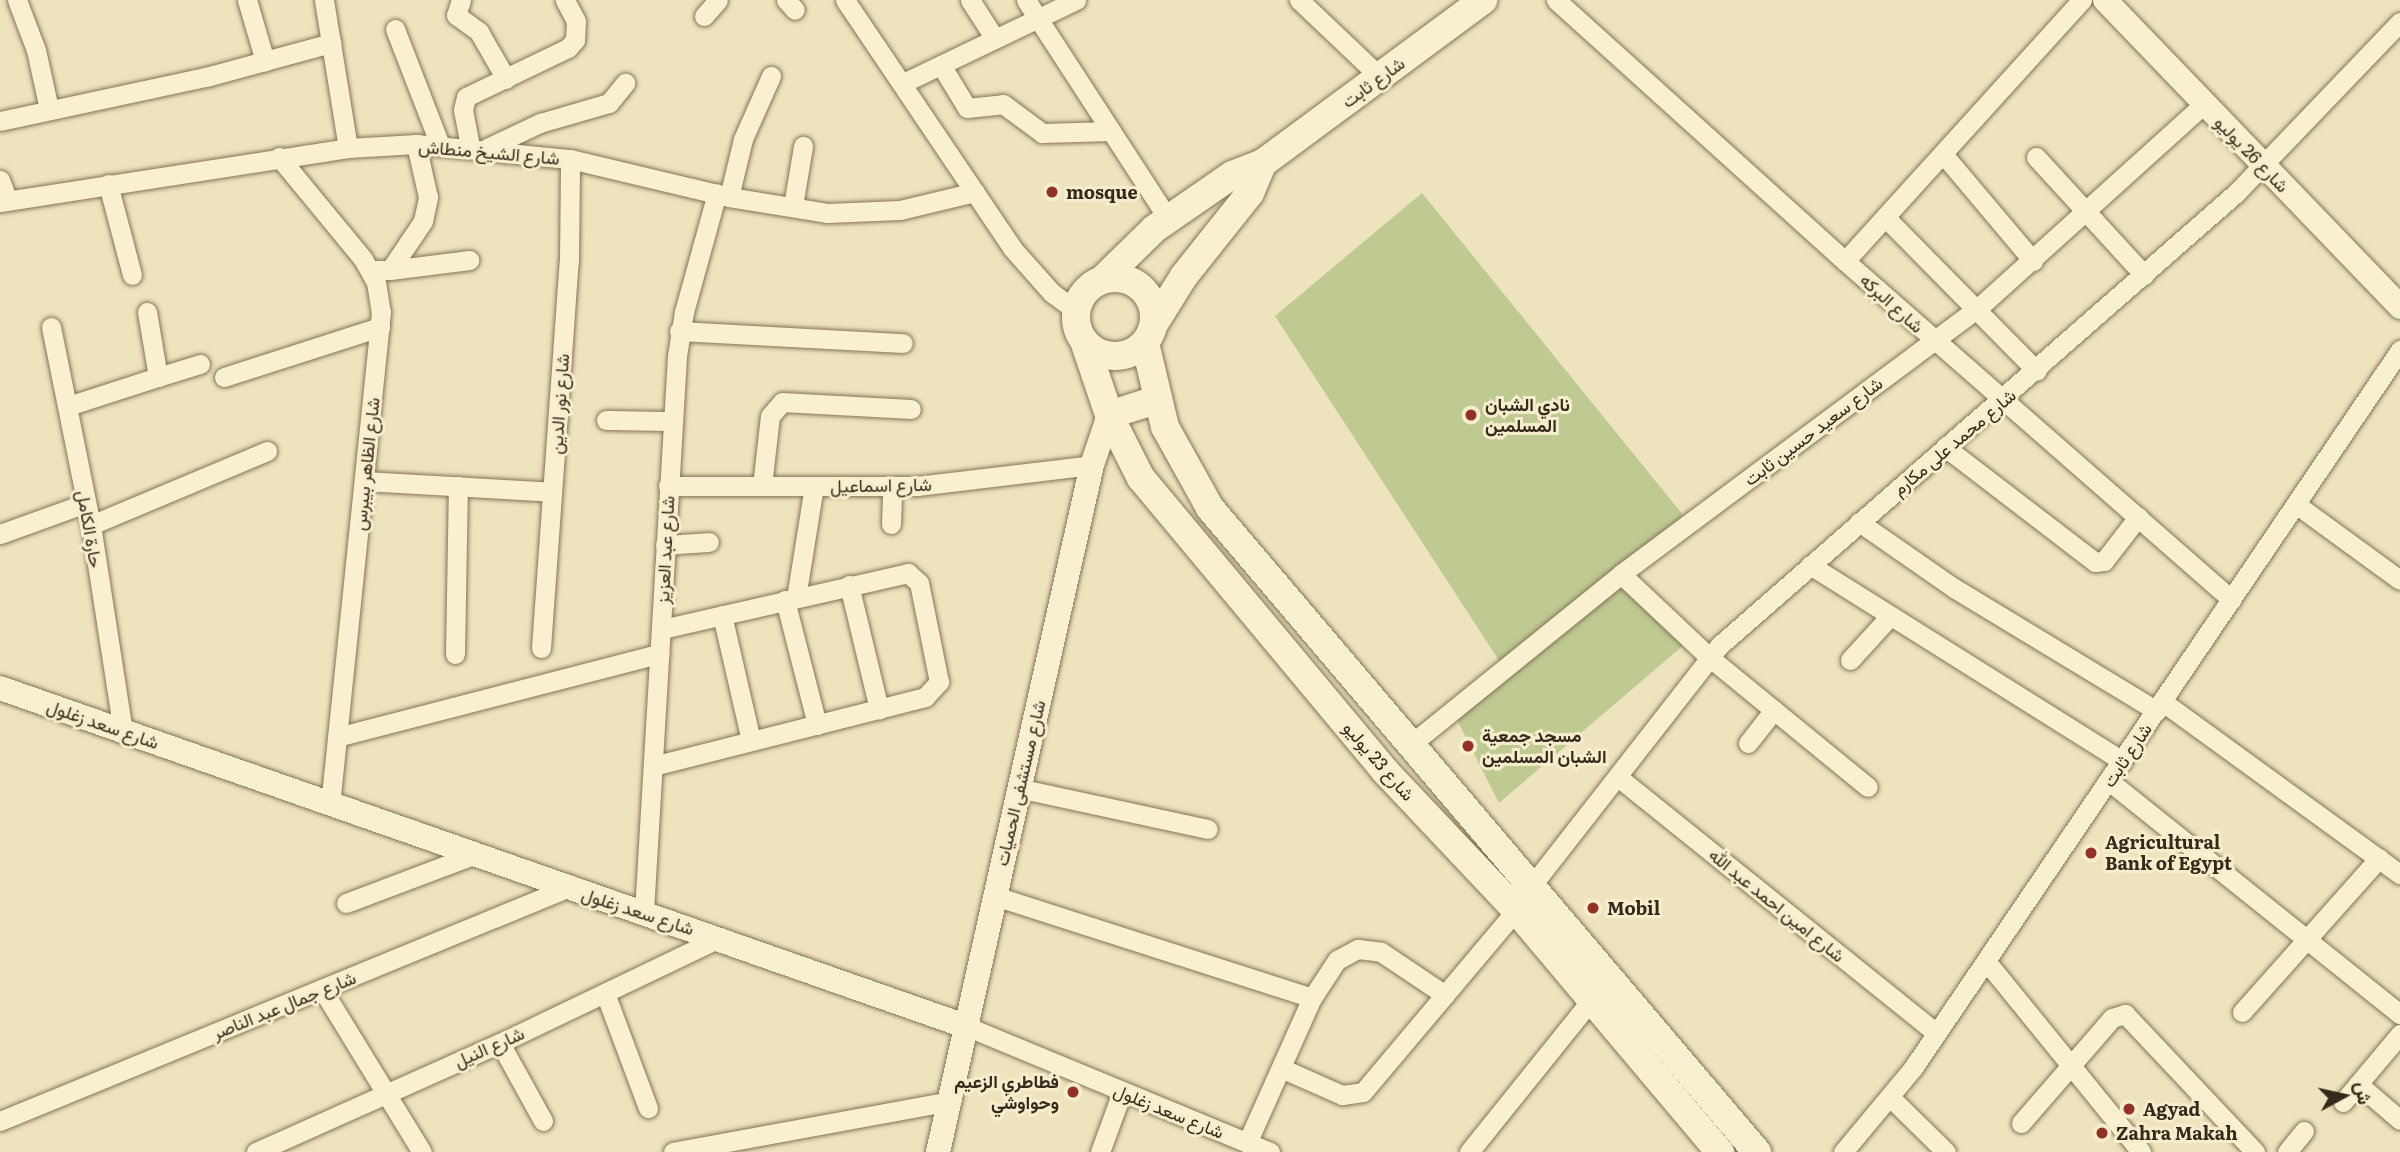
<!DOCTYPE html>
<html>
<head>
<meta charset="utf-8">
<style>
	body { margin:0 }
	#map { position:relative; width:2400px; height:1152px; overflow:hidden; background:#ede3bd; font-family:Literata,Vazirmatn,serif }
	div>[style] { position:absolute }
	.green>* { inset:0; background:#beca92 }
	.roads { filter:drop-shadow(0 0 2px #847456) drop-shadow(0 0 2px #847456) }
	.minor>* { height:19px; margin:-9.5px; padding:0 9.5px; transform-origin:9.5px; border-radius:9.5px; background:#f8f0d0 }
	.tertiary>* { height:24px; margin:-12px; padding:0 12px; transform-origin:12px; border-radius:12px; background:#f8f0d0 }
	.secondary>* { height:28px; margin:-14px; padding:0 14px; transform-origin:14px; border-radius:14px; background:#f8f0d0 }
	.secondary>.ring { margin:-14px; padding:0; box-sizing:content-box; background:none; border:28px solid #f8f0d0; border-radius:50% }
	.dots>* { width:19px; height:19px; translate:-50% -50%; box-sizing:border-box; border:4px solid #f5edcc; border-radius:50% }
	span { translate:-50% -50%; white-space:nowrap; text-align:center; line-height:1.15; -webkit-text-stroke:6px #f5edcc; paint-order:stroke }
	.street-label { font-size:18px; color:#342a1b }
	.poi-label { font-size:18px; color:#342a1b; font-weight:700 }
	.left { translate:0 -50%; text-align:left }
	.right { translate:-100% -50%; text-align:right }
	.north { position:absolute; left:2309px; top:1061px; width:70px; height:70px; -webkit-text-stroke:5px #f5edcc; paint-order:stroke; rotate:82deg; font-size:19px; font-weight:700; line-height:28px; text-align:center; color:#342a1b }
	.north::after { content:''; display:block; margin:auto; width:24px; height:32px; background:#342a1b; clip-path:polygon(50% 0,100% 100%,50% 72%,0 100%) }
</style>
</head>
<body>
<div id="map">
	<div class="green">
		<div style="clip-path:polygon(1422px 193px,1683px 515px,1500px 662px,1275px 316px)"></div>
		<div style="clip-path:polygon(1622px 582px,1686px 643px,1499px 803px,1455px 716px)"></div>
	</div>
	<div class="roads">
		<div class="minor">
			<div style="left:17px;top:0;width:53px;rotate:69.2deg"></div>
			<div style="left:36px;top:50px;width:60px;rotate:77.6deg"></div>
			<div style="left:247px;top:0;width:64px;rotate:73.6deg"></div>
			<div style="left:324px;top:0;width:150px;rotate:80.8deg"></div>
			<div style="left:461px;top:0;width:16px;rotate:108deg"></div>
			<div style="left:456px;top:15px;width:29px;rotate:36deg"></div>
			<div style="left:479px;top:32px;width:54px;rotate:60.1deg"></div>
			<div style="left:786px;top:0;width:13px;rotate:48deg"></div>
			<div style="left:845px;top:0;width:299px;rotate:56deg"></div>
			<div style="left:1012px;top:248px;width:60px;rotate:48.4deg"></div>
			<div style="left:1052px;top:293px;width:31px;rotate:36deg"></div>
			<div style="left:970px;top:0;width:46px;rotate:57.3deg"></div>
			<div style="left:1026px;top:0;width:261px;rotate:57deg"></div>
			<div style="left:1299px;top:0;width:112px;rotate:43.5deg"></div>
			<div style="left:1556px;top:0;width:389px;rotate:42.1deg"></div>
			<div style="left:1845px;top:261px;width:514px;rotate:41.22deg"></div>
			<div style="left:704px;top:16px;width:21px;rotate:-49deg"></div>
			<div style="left:395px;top:29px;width:124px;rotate:68.8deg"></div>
			<div style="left:941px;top:65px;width:50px;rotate:58.8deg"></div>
			<div style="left:967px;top:108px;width:36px;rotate:-6deg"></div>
			<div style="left:1003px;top:104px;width:49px;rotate:36.6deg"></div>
			<div style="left:1042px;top:133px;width:69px;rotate:-1.7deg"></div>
			<div style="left:903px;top:83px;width:192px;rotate:-25.6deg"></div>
			<div style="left:0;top:121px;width:211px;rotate:-12.1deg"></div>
			<div style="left:206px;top:77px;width:130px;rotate:-15.2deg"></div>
			<div style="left:470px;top:146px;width:37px;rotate:-101deg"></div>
			<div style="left:463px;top:110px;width:13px;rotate:-77deg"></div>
			<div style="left:466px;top:97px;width:113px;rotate:-25.7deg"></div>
			<div style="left:568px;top:48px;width:11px;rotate:-49deg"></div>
			<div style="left:575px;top:40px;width:19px;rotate:-87deg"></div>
			<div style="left:576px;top:21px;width:24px;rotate:-118deg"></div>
			<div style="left:487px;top:148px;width:59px;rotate:-25.3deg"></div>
			<div style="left:540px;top:123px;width:72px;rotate:-16.2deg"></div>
			<div style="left:609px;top:103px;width:26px;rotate:-51deg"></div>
			<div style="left:1943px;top:154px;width:140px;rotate:49.9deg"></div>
			<div style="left:279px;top:157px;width:132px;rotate:50.5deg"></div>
			<div style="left:363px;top:259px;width:26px;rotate:61deg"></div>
			<div style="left:376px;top:282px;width:30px;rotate:81deg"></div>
			<div style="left:381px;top:312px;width:495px;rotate:95.9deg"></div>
			<div style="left:2036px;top:157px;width:160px;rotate:47.5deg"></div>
			<div style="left:0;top:180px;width:22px;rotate:69deg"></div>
			<div style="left:108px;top:184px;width:94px;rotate:75.2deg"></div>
			<div style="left:729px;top:197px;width:60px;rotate:-76.4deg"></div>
			<div style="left:743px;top:139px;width:69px;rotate:-66deg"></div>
			<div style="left:0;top:202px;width:352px;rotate:-8.8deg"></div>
			<div style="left:348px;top:148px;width:68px;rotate:-3.4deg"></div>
			<div style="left:416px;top:144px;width:155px;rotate:5.6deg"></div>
			<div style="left:570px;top:159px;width:163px;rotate:13.4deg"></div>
			<div style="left:729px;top:197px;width:99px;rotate:9.3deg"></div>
			<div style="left:827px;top:213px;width:73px;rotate:-2.4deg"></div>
			<div style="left:900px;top:210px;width:77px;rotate:-13.5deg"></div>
			<div style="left:793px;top:206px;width:61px;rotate:-80.5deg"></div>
			<div style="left:1885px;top:217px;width:216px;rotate:45.4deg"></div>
			<div style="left:1845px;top:261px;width:353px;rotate:-47.8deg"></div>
			<div style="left:370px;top:270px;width:20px"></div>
			<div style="left:390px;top:270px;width:59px;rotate:-56deg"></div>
			<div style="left:423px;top:221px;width:25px;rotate:-78deg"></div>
			<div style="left:428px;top:197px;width:54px;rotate:-102.8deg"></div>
			<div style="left:390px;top:270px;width:80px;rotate:-7.2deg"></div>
			<div style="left:51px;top:327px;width:202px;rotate:78.6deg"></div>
			<div style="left:91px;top:525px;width:209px;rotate:81.2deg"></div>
			<div style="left:679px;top:331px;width:224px;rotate:3.1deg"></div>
			<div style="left:158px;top:377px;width:44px;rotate:-17.2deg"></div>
			<div style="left:224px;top:377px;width:164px;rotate:-17.8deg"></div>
			<div style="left:68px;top:406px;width:95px;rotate:-17.9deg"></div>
			<div style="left:158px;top:377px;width:66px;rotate:-99.6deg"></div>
			<div style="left:606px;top:420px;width:65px;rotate:0.9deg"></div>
			<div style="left:1945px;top:447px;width:189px;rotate:37.5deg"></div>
			<div style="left:2095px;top:562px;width:9px;rotate:-6deg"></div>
			<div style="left:2104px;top:561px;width:56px;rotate:-52.3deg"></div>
			<div style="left:364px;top:481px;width:188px;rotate:3.3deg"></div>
			<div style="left:668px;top:486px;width:249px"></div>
			<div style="left:917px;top:486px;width:176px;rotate:-6.8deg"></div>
			<div style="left:762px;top:486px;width:70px;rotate:-83.5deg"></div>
			<div style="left:770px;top:416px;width:18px;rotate:-49deg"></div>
			<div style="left:782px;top:402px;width:129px;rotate:3.1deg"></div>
			<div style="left:2297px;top:505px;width:127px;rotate:36.1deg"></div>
			<div style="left:1859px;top:522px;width:116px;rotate:34.8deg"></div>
			<div style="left:1954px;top:588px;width:237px;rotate:31.2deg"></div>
			<div style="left:891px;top:524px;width:38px;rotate:-88deg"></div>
			<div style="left:91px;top:525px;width:191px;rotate:-22.8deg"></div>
			<div style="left:0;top:534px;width:91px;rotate:-19.8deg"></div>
			<div style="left:665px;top:545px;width:44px;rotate:-3.9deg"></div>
			<div style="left:1810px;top:565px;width:369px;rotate:32.1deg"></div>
			<div style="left:1621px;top:574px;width:121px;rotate:43.3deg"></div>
			<div style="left:1709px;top:657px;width:205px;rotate:39.3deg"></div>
			<div style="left:849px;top:585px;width:128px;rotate:76.4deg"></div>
			<div style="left:796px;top:598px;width:113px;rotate:-80.9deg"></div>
			<div style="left:785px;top:600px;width:129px;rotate:75.6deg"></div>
			<div style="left:722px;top:615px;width:129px;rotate:77deg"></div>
			<div style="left:541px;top:648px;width:388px;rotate:-85.9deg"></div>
			<div style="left:569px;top:261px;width:102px;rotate:-89.4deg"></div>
			<div style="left:455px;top:654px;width:168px;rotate:-89deg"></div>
			<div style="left:1850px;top:660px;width:59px;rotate:-47.7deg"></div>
			<div style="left:2163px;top:702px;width:293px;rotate:36deg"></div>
			<div style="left:337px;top:737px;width:333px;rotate:-14.5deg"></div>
			<div style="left:1748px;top:743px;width:42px;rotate:-51.8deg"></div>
			<div style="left:1410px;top:745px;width:272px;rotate:-39deg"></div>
			<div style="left:1621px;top:574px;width:444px;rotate:-36.7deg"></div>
			<div style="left:1977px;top:309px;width:306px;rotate:-42.1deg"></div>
			<div style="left:653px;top:766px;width:281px;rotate:-14.2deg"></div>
			<div style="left:925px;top:697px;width:21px;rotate:-47deg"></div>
			<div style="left:939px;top:682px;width:101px;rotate:-101.4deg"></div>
			<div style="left:919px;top:583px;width:15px;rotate:-138deg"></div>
			<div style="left:908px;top:573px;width:253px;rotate:167.2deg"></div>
			<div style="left:1618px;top:777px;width:408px;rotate:38.8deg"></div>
			<div style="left:2109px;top:781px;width:373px;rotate:38.7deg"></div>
			<div style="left:1018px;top:788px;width:194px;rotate:12.2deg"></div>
			<div style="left:1533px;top:884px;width:303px;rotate:-52deg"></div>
			<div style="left:1720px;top:645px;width:686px;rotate:-41.22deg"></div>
			<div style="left:2236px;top:193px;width:237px;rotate:-46.2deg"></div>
			<div style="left:995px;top:896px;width:333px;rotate:17.8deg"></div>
			<div style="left:346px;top:903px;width:139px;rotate:-20.7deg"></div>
			<div style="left:644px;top:912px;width:557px;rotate:-86.6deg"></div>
			<div style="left:677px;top:356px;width:45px;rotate:-81deg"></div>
			<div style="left:684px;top:312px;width:123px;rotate:-74.5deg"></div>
			<div style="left:1986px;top:961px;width:246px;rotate:50.9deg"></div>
			<div style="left:322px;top:989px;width:191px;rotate:58.5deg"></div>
			<div style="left:605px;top:993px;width:123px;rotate:69.5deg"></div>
			<div style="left:2242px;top:1012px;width:206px;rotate:-48.3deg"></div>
			<div style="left:968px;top:1027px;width:327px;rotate:22.5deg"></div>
			<div style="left:500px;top:1043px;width:89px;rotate:61.1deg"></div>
			<div style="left:1281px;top:1068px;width:67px;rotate:23.9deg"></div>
			<div style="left:1342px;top:1095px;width:21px;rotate:-8deg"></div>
			<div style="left:1363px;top:1092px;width:238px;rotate:-49.9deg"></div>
			<div style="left:2358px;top:1084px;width:55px;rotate:40.6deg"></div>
			<div style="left:1891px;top:1098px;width:77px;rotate:44.5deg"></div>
			<div style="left:2343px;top:1102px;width:89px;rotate:-50deg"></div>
			<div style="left:0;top:1121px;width:613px;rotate:-22.34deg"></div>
			<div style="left:2021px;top:1123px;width:139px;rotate:-49.1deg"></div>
			<div style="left:2112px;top:1018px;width:14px;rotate:-17deg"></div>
			<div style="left:2125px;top:1014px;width:190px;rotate:46.7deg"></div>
			<div style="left:1247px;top:1143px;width:159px;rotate:-65.9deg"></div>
			<div style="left:1312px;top:998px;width:45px;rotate:-56.7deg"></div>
			<div style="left:1337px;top:960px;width:24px;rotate:-28deg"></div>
			<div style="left:1358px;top:949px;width:23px;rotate:7deg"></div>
			<div style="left:1381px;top:952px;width:77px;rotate:33.9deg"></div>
			<div style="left:256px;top:1152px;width:267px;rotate:-24.1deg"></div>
			<div style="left:500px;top:1043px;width:245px;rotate:-25.6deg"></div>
			<div style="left:673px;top:1152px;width:283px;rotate:-10.4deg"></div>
			<div style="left:1100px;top:1152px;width:64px;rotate:-69.9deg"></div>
			<div style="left:1469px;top:1152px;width:196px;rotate:-51.2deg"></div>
			<div style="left:1843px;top:1152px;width:109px;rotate:-50.2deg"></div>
			<div style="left:1913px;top:1068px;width:868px;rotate:-55.85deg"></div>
			<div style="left:2287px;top:1152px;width:27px;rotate:-51deg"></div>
		</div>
		<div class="tertiary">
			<div style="left:2105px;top:0;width:426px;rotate:46.1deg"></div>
			<div style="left:0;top:688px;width:1026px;rotate:19.3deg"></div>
			<div style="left:938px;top:1152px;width:704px;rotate:-77.37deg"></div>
			<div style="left:1092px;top:465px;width:53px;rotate:-71.2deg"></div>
		</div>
		<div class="secondary">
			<div class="ring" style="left:1076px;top:278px;width:50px;height:50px"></div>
			<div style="left:1102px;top:280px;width:73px;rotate:-44.4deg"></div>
			<div style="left:1154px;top:229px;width:95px;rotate:-34.7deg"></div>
			<div style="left:1232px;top:175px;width:33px;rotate:-21deg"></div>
			<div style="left:1263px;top:163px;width:274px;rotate:-36.5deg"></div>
			<div style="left:1154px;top:324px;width:57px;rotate:-58deg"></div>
			<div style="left:1184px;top:276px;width:106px;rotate:-51.5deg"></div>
			<div style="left:1250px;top:193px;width:33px;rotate:-67deg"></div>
			<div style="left:1084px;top:341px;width:78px;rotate:71.3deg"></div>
			<div style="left:1109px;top:415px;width:71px;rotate:63.1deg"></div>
			<div style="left:1141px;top:478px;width:381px;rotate:50.2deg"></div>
			<div style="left:1385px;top:771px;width:191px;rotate:46.7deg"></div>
			<div style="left:1516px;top:910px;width:317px;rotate:49.9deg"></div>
			<div style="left:1145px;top:343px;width:86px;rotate:76.6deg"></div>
			<div style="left:1165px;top:427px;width:93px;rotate:60.9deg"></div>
			<div style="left:1210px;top:508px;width:845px;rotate:49.66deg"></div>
			<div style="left:1109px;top:415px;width:49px;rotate:-17.7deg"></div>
		</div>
	</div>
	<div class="dots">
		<div style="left:1052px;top:192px;background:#933127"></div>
		<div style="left:1471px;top:415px;background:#933127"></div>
		<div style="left:1468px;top:746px;background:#933127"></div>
		<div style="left:2091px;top:853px;background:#933127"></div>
		<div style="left:1593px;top:908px;background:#933127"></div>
		<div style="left:1073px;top:1092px;background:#933127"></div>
		<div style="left:2129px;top:1109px;background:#933127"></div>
		<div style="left:2102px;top:1133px;background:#933127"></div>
	</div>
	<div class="street-label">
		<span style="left:1373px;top:82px;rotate:-36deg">شارع ثابت</span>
		<span style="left:489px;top:152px;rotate:5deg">شارع الشيخ منطاش</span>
		<span style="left:2252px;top:154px;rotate:46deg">شارع 26 يوليو</span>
		<span style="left:1892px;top:303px;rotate:42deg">شارع البركه</span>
		<span style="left:559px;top:404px;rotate:-86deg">شارع نور الدين</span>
		<span style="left:1813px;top:431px;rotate:-37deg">شارع سعيد حسين ثابت</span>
		<span style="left:1954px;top:442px;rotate:-40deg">شارع محمد على مكارم</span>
		<span style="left:366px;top:464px;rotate:-84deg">شارع الظاهر بيبرس</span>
		<span style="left:881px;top:485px;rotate:-1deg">شارع اسماعيل</span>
		<span style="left:90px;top:529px;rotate:80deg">حارة الكامل</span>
		<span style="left:665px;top:550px;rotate:-87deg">شارع عبد العزيز</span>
		<span style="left:103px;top:724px;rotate:19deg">شارع سعد زغلول</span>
		<span style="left:2127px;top:755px;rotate:-56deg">شارع ثابت</span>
		<span style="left:1379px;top:761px;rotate:49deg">شارع 23 يوليو</span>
		<span style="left:1020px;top:783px;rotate:-77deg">شارع مستشفى الحميات</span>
		<span style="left:1777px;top:905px;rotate:39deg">شارع امين احمد عبد الله</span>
		<span style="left:638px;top:911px;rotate:18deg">شارع سعد زغلول</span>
		<span style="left:284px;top:1005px;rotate:-22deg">شارع جمال عبد الناصر</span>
		<span style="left:489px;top:1047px;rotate:-24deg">شارع النيل</span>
		<span style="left:1169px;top:1111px;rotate:22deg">شارع سعد زغلول</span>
	</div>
	<div class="poi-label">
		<span class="left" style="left:1066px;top:192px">mosque</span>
		<span class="left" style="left:1485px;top:415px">نادي الشبان<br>المسلمين</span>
		<span class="left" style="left:1482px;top:746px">مسجد جمعية<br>الشبان المسلمين</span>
		<span class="left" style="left:2105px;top:853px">Agricultural<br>Bank of Egypt</span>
		<span class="left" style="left:1607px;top:908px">Mobil</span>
		<span class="right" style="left:1059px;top:1092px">فطاطري الزعيم<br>وحواوشي</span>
		<span class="left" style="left:2143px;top:1109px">Agyad</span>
		<span class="left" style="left:2116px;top:1133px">Zahra Makah</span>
	</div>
	<div class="north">ش</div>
</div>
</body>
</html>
